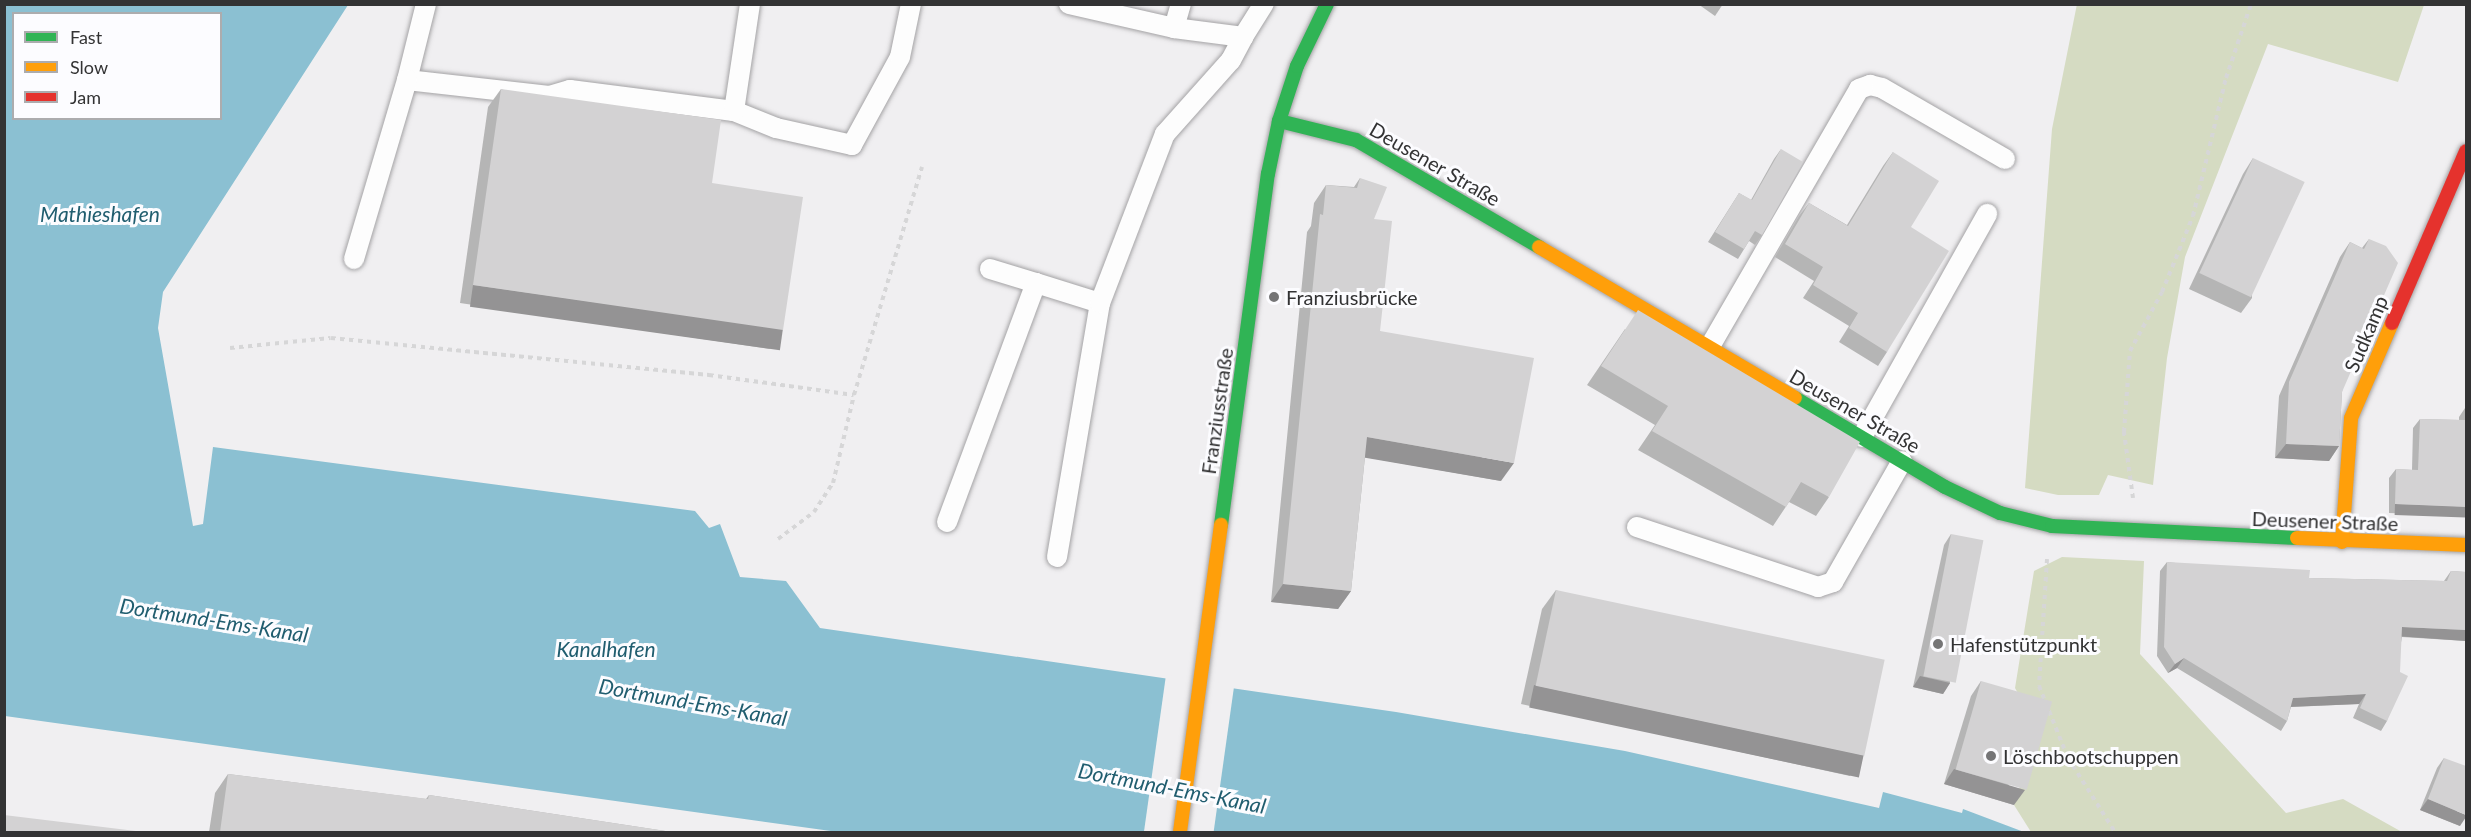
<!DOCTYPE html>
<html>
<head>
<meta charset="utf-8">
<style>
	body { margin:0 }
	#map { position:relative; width:2471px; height:837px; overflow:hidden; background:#f0eff1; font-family:Lato,sans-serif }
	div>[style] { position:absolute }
	.green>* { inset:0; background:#d5dbc2 }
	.water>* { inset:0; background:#8bc0d2 }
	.pier>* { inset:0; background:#f0eff1; transform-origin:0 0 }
	.path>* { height:4px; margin-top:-2px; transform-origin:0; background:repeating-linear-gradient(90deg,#d6d6d7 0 4.5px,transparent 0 9px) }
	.roads { filter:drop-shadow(0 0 2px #a4a3a5) drop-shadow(0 0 2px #a4a3a5) }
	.lane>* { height:20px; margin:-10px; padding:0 10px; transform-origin:10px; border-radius:10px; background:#fdfdfd }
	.fast>* { height:14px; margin:-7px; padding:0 7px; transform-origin:7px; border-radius:7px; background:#30b455 }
	.slow>* { height:14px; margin:-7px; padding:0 7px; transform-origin:7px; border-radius:7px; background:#ff9f0a }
	.jam>* { height:14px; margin:-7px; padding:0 7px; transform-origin:7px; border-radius:7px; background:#e5322d }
	.wall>* { inset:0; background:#b5b5b5 }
	.shaded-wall>* { inset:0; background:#949394; transform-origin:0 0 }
	.building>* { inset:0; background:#d3d2d3; transform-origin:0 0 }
	.dots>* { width:16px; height:16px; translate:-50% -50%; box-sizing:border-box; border:3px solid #fcfcff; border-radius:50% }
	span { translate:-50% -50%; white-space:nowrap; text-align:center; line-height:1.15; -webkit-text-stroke:6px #fcfcff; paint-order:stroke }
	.street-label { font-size:20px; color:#333334 }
	.poi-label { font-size:20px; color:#333334 }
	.left { translate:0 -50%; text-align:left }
	.water-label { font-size:21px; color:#205d6f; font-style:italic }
	.frame { position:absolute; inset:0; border:6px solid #333334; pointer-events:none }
	.legend { position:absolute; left:12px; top:12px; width:210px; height:108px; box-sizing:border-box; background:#fcfcff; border:2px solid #acacae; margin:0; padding:8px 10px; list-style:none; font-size:18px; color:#333334 }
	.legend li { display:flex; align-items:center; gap:12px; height:30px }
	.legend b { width:30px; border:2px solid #acacae }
</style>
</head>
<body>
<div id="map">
	<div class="green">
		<div style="clip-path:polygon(2077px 4px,2424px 5px,2398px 82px,2268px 44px,2185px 257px,2167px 358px,2153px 485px,2108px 475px,2099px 495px,2058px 495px,2025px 488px,2052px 129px)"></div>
		<div style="clip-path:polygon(2062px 557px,2144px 561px,2140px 654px,2286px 813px,2343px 799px,2402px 832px,2031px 832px,2014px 805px,2038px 729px,2015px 688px,2034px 571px)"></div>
	</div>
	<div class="water">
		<div style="clip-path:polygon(evenodd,6px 4px,348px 5px,163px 292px,158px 328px,193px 526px,203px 524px,213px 447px,695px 511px,709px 528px,720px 524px,740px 577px,786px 581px,820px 628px,1396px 712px,1625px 751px,1879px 808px,1883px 792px,1962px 813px,1963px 809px,2024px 832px,838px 832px,5px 716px,6px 4px,14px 14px,220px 14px,220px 118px,14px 118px,14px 14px)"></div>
	</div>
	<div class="pier">
		<div style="left:1166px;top:675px;width:69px;height:158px;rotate:8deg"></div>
	</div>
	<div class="path">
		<div style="left:230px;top:348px;width:101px;rotate:-5.7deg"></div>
		<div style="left:331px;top:338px;width:380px;rotate:5.6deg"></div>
		<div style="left:709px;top:375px;width:146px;rotate:7.9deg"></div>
		<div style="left:2133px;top:498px;width:67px;rotate:-97.8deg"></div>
		<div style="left:2124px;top:432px;width:81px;rotate:-85.8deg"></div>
		<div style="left:2130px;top:351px;width:67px;rotate:-61.5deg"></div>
		<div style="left:2162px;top:292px;width:82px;rotate:-67.8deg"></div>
		<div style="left:2193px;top:216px;width:142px;rotate:-76.6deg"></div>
		<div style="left:2226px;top:78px;width:78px;rotate:-71.3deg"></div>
		<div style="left:778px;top:539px;width:45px;rotate:-36.9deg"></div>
		<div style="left:814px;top:512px;width:35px;rotate:-57deg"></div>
		<div style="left:833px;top:483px;width:90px;rotate:-76.6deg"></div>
		<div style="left:854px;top:395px;width:238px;rotate:-73.4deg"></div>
		<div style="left:2047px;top:559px;width:127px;rotate:93.6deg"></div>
		<div style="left:2039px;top:686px;width:78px;rotate:68.1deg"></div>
		<div style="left:2068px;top:758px;width:88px;rotate:57.6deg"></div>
	</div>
	<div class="roads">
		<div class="lane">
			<div style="left:426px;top:4px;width:78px;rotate:104deg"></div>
			<div style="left:407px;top:80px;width:143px;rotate:6.4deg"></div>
			<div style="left:549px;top:96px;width:22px;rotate:-16deg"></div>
			<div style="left:570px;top:90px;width:165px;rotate:7.3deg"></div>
			<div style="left:734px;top:111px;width:45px;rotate:22deg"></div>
			<div style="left:776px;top:128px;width:78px;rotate:12.6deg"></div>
			<div style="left:852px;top:145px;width:100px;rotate:-61.4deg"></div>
			<div style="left:900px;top:57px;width:54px;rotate:-78.3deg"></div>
			<div style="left:1069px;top:4px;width:108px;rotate:12.9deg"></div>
			<div style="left:1174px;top:28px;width:70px;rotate:7.4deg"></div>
			<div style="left:1243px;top:37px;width:39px;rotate:-58deg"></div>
			<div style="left:1174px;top:28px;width:25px;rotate:-74deg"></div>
			<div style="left:734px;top:111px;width:108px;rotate:-81.5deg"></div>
			<div style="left:354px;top:259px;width:187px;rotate:-73.5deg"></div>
			<div style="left:990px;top:269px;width:48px;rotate:16.9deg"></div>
			<div style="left:1709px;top:348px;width:299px;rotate:-59.9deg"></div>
			<div style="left:1859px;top:89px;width:12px;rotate:-20deg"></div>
			<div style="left:1870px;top:85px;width:12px;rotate:14deg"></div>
			<div style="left:1882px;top:88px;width:142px;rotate:30deg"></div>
			<div style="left:1862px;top:437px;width:256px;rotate:-60.7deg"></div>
			<div style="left:947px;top:522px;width:255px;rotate:-69.6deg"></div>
			<div style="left:1036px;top:283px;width:67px;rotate:17.4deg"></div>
			<div style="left:1637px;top:527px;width:191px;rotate:18.3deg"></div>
			<div style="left:1818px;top:587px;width:16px;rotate:-18deg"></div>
			<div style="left:1833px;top:582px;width:139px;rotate:-60.3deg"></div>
			<div style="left:1057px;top:557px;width:258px;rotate:-80.4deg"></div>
			<div style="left:1100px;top:303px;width:181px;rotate:-69deg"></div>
			<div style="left:1165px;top:134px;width:99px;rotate:-48.3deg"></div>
			<div style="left:1231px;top:60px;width:26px;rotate:-62deg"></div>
		</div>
		<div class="fast">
			<div style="left:1279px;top:121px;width:79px;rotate:13.9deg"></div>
			<div style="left:1356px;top:140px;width:212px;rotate:30.3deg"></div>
			<div style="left:1795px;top:398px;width:174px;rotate:30.7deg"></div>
			<div style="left:1945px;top:487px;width:61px;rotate:25.3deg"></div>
			<div style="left:2000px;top:513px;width:54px;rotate:14deg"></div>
			<div style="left:2052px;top:526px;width:245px;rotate:2.8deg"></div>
			<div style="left:1221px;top:525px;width:354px;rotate:-82.4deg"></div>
			<div style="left:1268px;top:174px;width:54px;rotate:-78.3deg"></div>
			<div style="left:1279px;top:121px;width:58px;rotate:-71.9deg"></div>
			<div style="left:1297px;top:66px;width:69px;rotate:-64.2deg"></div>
		</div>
		<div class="slow">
			<div style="left:1539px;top:247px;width:297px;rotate:30.5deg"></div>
			<div style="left:2297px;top:538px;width:169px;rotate:2.4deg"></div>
			<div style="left:2342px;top:542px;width:124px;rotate:-85.8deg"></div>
			<div style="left:2351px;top:418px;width:103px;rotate:-66.7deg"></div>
			<div style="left:1180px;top:832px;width:310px;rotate:-82.4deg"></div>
		</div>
		<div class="jam">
			<div style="left:2392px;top:323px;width:187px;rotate:-66.7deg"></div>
		</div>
	</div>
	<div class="wall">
		<div style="clip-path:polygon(1698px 4px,1723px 4px,1715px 16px)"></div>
		<div style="clip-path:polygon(501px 89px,712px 183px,770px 349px,460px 303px,488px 107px)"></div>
		<div style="clip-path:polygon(1781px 149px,1762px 235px,1755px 245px,1749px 241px,1738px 259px,1708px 242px,1739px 193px,1751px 200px,1774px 159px)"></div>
		<div style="clip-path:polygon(1893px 152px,1911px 227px,1887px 352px,1878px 366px,1839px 342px,1849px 326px,1803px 298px,1814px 281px,1775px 257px,1799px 216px,1809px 203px,1847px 225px,1883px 166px)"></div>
		<div style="clip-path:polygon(2253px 158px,2252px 298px,2241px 313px,2189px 289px,2243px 174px)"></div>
		<div style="clip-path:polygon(1360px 178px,1374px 219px,1380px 331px,1501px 481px,1365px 457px,1351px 591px,1338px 609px,1271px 602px,1307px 232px,1311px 226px,1314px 203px,1326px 185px,1354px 187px)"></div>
		<div style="clip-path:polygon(2369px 239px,2342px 392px,2339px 446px,2329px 461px,2275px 458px,2279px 396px,2340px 257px,2350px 242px,2362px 248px)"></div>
		<div style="clip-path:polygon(1625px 329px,1829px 497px,1816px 516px,1789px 502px,1773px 526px,1638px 450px,1655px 425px,1587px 385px)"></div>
		<div style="clip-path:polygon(2465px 408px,2466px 516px,2389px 513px,2389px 478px,2396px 469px,2412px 470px,2413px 428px,2420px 419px,2459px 420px,2459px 417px)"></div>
		<div style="clip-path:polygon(1951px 534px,1950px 683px,1943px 694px,1913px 687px,1944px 545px)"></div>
		<div style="clip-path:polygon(2167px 562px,2309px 578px,2444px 581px,2451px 571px,2466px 572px,2466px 641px,2402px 637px,2387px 721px,2381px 731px,2353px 718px,2359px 704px,2291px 707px,2287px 721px,2281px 731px,2177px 668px,2168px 673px,2157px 656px,2160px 571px)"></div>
		<div style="clip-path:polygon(1556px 590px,1863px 757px,1850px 776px,1521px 704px,1542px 609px)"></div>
		<div style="clip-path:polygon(1981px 681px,2014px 805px,1944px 784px,1971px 696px)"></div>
		<div style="clip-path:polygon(2444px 758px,2460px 826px,2420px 810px,2437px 768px)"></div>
		<div style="clip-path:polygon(228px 774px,426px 799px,429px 795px,672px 832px,209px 832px,215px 793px)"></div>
	</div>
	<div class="shaded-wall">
		<div style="left:473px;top:285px;width:313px;height:22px;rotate:8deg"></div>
		<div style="clip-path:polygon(1367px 437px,1514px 463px,1501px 481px,1355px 456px)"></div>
		<div style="clip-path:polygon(2286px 444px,2339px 446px,2329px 461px,2275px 458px)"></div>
		<div style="left:2395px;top:504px;width:71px;height:11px;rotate:2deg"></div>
		<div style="clip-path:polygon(1283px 584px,1351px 591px,1338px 609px,1271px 602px)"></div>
		<div style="clip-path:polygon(2402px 627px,2466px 630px,2466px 641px,2395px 636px)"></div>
		<div style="clip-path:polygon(2184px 658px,2177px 668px,2168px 673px,2175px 664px)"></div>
		<div style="clip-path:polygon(1920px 676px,1950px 683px,1943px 694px,1913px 687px)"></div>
		<div style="left:1534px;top:685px;width:337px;height:23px;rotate:12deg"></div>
		<div style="clip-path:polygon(2366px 694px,2359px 704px,2287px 707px,2293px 698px)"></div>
		<div style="clip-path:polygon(1954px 769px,2025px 790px,2014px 805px,1944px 784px)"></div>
		<div style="clip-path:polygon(2428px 799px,2466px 815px,2466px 817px,2460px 826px,2420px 810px)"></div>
	</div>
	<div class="building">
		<div style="clip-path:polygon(501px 89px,721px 120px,712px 183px,803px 197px,783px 330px,473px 285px)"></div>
		<div style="clip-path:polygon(1781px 149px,1803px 162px,1762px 235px,1755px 231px,1744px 249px,1715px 232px,1739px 193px,1752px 200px)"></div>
		<div style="clip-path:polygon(1893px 152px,1939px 181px,1911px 227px,1949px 251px,1887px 352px,1849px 328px,1858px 313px,1813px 285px,1823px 267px,1785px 244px,1809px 203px,1848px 226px)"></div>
		<div style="left:2253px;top:158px;width:57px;height:127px;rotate:25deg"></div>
		<div style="clip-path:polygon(1360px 178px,1387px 187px,1374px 219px,1392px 221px,1380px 331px,1534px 358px,1514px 463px,1367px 437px,1351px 591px,1283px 584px,1320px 214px,1323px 215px,1326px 185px,1357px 188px)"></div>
		<div style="clip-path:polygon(2369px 239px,2386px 246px,2398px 263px,2342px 392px,2339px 446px,2286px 444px,2289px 382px,2350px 242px,2364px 249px)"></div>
		<div style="clip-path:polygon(1638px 310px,1860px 442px,1829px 497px,1801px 482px,1786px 507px,1652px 431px,1668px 406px,1601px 366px)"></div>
		<div style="clip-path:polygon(2465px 408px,2466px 408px,2466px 507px,2395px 504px,2396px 469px,2418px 470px,2420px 419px,2465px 420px)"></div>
		<div style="left:1951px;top:534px;width:33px;height:145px;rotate:11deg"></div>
		<div style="clip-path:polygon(2167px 562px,2310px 570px,2309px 578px,2447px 581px,2451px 571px,2466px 572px,2466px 630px,2402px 627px,2400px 672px,2408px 676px,2387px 721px,2360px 708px,2366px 694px,2293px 698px,2287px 721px,2184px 658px,2175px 664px,2164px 647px)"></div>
		<div style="left:1556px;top:590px;width:336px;height:98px;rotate:12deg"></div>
		<div style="left:1981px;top:681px;width:74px;height:92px;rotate:16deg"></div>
		<div style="clip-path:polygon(2444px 758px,2466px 766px,2466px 815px,2428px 799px)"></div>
		<div style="clip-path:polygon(228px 774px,428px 799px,429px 795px,672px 832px,220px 832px)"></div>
		<div style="clip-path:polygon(4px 815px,144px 832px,4px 832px)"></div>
	</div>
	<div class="dots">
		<div style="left:1274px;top:297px;background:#757576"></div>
		<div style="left:1938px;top:644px;background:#757576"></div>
		<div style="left:1991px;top:756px;background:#757576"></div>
	</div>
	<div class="street-label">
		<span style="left:1435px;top:164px;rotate:30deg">Deusener Straße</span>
		<span style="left:2366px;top:334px;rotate:-67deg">Sudkamp</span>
		<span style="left:1217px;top:411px;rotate:-82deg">Franziusstraße</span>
		<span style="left:1855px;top:411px;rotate:30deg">Deusener Straße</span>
		<span style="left:2325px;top:521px;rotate:2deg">Deusener Straße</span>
	</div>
	<div class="poi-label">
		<span class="left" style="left:1286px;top:297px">Franziusbrücke</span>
		<span class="left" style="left:1950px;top:644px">Hafenstützpunkt</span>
		<span class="left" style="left:2003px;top:756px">Löschbootschuppen</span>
	</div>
	<div class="water-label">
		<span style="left:100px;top:214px">Mathieshafen</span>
		<span style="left:214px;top:620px;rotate:9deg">Dortmund-Ems-Kanal</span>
		<span style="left:606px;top:649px">Kanalhafen</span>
		<span style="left:693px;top:702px;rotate:10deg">Dortmund-Ems-Kanal</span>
		<span style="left:1172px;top:788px;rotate:11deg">Dortmund-Ems-Kanal</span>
	</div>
	<div class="frame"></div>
	<ul class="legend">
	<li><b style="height:8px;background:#30b455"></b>Fast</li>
	<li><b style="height:8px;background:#ff9f0a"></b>Slow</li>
	<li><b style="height:8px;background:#e5322d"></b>Jam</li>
	</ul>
</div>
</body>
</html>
